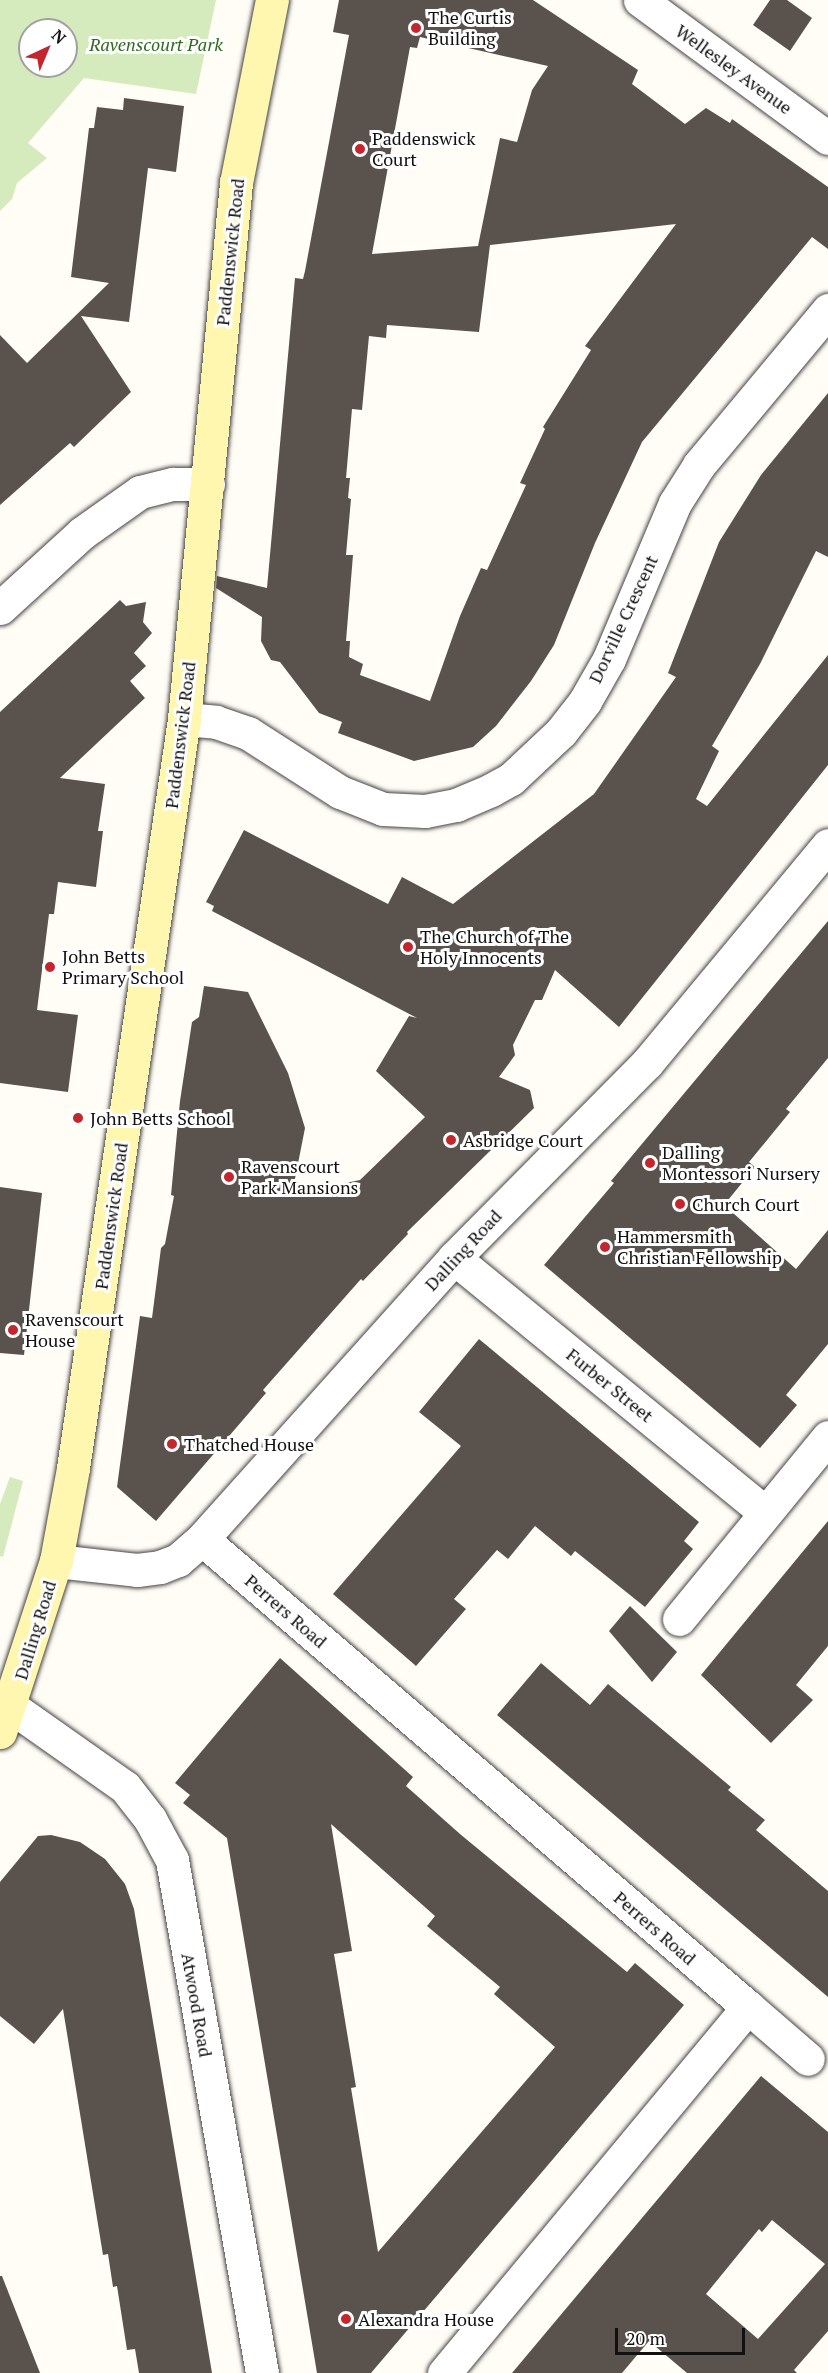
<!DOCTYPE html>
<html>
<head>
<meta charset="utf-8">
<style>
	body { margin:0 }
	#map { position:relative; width:828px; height:2373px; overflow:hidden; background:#fffdf5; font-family:"PT Serif",serif }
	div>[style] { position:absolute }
	.green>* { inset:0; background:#d5ebbd }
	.building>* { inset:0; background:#5a524d }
	.roads { filter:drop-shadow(0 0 2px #444) drop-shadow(0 0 2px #444) }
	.street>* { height:33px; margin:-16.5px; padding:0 16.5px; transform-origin:16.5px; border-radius:16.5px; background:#fff }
	.secondary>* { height:33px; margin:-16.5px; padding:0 16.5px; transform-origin:16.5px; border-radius:16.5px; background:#fff6b0 }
	.dots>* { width:16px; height:16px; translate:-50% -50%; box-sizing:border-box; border:3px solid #fff; border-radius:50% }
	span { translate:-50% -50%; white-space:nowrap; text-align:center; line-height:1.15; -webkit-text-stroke:6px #fff; paint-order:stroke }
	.poi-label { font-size:18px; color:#111 }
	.left { translate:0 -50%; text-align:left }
	.park-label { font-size:18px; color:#2f6b1f; font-style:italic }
	.street-label { font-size:18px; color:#111 }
	.north { position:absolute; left:18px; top:18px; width:60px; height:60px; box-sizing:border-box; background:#fff; border:2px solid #a0a0a0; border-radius:50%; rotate:44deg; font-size:16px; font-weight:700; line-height:24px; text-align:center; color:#111 }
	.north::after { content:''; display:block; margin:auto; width:21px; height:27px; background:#c4262e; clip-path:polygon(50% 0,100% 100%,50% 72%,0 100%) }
	.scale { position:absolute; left:615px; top:2328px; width:130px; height:27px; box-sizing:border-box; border:3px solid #111; border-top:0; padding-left:8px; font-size:18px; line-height:21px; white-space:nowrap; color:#111; -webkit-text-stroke:4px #fff; paint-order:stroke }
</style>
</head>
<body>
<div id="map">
	<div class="green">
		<div style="clip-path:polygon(evenodd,0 0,216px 0,196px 94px,84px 78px,28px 143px,47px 158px,17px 183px,12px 199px,0 211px,0 0,30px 30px,66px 30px,66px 66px,30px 66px,30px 30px)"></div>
		<div style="clip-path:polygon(10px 1477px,23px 1481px,3px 1557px,0 1556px,0 1504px)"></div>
	</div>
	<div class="building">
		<div style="clip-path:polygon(evenodd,339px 0,533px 0,638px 70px,632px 84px,685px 124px,706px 108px,730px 123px,732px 119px,828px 187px,828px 249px,812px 237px,642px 442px,595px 543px,554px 645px,531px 681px,496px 726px,473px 747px,414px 761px,338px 733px,342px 722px,319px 713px,280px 662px,271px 660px,261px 641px,262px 617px,216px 588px,217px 576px,267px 588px,295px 278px,303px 279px,305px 271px,349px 35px,333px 32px,339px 0,420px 37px,548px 66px,532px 90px,517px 142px,500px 138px,478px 246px,372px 254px,410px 47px,417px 48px,420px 37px,339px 0,676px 224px,585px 346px,591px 350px,543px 427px,545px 429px,520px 483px,526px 485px,487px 570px,481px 568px,460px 616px,430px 701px,360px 675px,363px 664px,349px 657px,350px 641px,346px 641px,353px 555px,346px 555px,351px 499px,348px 498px,350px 478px,346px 478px,352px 409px,362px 410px,369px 336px,386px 338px,387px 325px,479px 332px,490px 245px,676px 224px)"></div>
		<div style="clip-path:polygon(770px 0,787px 0,812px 18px,790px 51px,753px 25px)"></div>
		<div style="clip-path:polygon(124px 98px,184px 106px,176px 172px,148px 168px,129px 322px,81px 316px,131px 392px,74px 447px,70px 443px,0 505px,0 335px,27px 363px,109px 283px,71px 277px,89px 128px,94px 128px,97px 107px,123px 110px)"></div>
		<div style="clip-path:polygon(828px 393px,828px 557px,816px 551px,760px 664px,712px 746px,719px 751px,696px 799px,707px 806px,828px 655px,828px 765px,619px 1027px,555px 970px,542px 1000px,535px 1000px,513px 1045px,515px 1055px,499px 1077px,530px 1090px,534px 1108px,407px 1232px,408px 1234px,363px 1281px,361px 1279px,263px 1390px,266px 1393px,156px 1521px,117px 1487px,140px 1316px,152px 1318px,161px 1248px,165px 1244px,174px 1196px,171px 1195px,180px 1101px,192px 1022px,199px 1017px,204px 986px,248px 992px,288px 1073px,305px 1128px,292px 1194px,360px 1180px,425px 1117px,376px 1071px,409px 1016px,417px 1018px,212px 911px,214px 906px,206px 902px,244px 830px,388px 904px,402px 877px,453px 904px,594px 794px,676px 677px,668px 673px,719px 542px,761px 475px)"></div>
		<div style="clip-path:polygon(120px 600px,126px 606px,146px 602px,143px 622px,152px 633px,134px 653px,146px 666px,130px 681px,145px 698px,60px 778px,105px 784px,98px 831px,103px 831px,96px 887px,58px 882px,54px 914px,49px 914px,37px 1010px,78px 1015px,68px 1092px,0 1083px,0 712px)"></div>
		<div style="clip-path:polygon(828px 921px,828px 1058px,786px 1109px,790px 1112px,749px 1162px,755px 1167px,724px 1205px,796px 1269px,828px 1230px,828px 1344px,786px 1395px,797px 1405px,760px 1448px,544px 1265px,614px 1183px,611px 1181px)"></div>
		<div style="clip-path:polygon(0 1187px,42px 1193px,24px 1355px,0 1353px)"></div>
		<div style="clip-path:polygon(479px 1339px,699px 1522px,684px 1541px,693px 1549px,645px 1607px,575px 1551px,571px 1556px,535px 1526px,508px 1559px,497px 1550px,454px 1599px,466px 1609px,416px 1666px,333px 1594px,461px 1446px,419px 1412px)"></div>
		<div style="clip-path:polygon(828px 1521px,828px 1646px,796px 1685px,813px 1700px,771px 1743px,701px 1675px)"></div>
		<div style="clip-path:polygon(630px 1606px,677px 1652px,652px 1682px,609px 1631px)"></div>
		<div style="clip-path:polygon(evenodd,280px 1658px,413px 1777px,406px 1786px,460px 1834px,627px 1972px,635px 1963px,684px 2005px,371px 2373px,317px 2373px,227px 1838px,183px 1803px,190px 1795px,175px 1783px,280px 1658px,331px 1824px,435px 1916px,427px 1926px,500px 1987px,494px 1994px,555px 2047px,378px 2252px,351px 2088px,356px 2087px,334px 1954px,352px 1951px,331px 1824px)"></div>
		<div style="clip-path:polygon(541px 1663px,590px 1705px,608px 1684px,731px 1787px,728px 1790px,765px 1820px,756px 1830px,828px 1891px,828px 1997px,497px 1715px)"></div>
		<div style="clip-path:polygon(51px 1835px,80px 1842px,105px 1859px,125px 1884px,134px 1909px,212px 2373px,139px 2373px,135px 2349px,127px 2350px,117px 2286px,113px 2287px,108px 2254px,103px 2255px,63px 2009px,34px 2044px,0 2016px,0 1882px,38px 1836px)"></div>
		<div style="clip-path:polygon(evenodd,761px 2076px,828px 2132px,828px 2331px,794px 2370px,797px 2373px,687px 2373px,649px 2341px,622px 2373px,512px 2373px,761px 2076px,772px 2220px,825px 2264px,758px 2339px,706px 2294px,759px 2229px,762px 2232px,772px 2220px)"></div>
		<div style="clip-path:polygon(0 2276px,2px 2276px,40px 2373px,0 2373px)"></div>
	</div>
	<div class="roads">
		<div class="street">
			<div style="left:640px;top:0;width:233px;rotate:36.3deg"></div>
			<div style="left:0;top:608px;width:111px;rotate:-42.4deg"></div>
			<div style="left:82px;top:533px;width:71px;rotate:-35.3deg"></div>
			<div style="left:140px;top:492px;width:34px;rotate:-14deg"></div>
			<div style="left:173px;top:484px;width:35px"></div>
			<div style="left:184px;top:719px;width:32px;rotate:5deg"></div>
			<div style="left:216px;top:722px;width:34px;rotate:19deg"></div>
			<div style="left:248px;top:733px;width:109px;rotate:32.7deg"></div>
			<div style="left:340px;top:792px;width:46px;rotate:21.6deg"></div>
			<div style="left:383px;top:809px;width:42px;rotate:2.7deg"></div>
			<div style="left:425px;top:811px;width:32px;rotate:-11deg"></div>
			<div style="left:456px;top:805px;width:38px;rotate:-23deg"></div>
			<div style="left:491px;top:790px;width:23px;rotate:-29deg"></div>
			<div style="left:511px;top:779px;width:69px;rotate:-43.2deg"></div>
			<div style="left:561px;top:732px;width:39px;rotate:-52deg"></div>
			<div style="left:585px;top:701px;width:48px;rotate:-60.3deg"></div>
			<div style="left:609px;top:659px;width:169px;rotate:-67.1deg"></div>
			<div style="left:675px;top:503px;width:45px;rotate:-57.7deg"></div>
			<div style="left:699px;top:465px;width:202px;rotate:-50.2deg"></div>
			<div style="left:454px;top:1258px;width:402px;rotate:39.3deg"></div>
			<div style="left:202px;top:1539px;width:719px;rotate:40.6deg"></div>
			<div style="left:748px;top:2007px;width:476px;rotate:129.7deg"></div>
			<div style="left:56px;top:1561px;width:81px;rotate:6.3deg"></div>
			<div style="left:137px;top:1570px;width:23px;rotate:-7deg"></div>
			<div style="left:160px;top:1567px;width:19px;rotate:-21deg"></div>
			<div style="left:178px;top:1560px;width:32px;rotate:-41deg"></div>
			<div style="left:202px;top:1539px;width:377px;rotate:-48.1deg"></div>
			<div style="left:454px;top:1258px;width:274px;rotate:-45.3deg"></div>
			<div style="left:647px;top:1063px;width:283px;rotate:-50.3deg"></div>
			<div style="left:679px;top:1619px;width:235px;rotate:-50.7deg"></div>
			<div style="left:10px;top:1706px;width:141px;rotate:35.2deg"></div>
			<div style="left:125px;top:1787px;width:41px;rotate:52deg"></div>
			<div style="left:150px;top:1819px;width:47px;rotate:61.8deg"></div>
			<div style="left:172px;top:1860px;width:521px;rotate:80.05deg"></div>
			<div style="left:748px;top:2007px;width:79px;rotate:40.9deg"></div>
		</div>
		<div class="secondary">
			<div style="left:0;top:1732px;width:180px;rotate:-71.9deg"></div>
			<div style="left:56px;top:1561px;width:95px;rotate:-79.6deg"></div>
			<div style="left:73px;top:1468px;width:757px;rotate:-81.57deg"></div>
			<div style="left:184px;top:719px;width:539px;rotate:-84.46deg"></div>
			<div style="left:236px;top:183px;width:187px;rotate:-78.9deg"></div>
		</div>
	</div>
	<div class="dots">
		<div style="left:416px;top:28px;background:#c4262e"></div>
		<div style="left:360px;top:149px;background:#c4262e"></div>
		<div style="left:408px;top:947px;background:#c4262e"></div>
		<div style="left:50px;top:967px;background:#c4262e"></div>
		<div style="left:78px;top:1118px;background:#c4262e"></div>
		<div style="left:451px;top:1140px;background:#c4262e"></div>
		<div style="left:650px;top:1163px;background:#c4262e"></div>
		<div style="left:229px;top:1177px;background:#c4262e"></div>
		<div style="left:680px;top:1204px;background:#c4262e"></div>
		<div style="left:605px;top:1247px;background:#c4262e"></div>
		<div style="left:13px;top:1330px;background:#c4262e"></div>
		<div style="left:172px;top:1444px;background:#c4262e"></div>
		<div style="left:346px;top:2319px;background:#c4262e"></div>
	</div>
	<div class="poi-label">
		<span class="left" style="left:428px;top:28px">The Curtis<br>Building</span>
		<span class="left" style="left:372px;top:149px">Paddenswick<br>Court</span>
		<span class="left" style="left:420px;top:947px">The Church of The<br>Holy Innocents</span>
		<span class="left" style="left:62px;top:967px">John Betts<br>Primary School</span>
		<span class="left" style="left:90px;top:1118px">John Betts School</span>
		<span class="left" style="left:463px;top:1140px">Asbridge Court</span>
		<span class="left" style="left:662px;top:1163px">Dalling<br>Montessori Nursery</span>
		<span class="left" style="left:241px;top:1177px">Ravenscourt<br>Park Mansions</span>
		<span class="left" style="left:692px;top:1204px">Church Court</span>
		<span class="left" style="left:617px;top:1247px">Hammersmith<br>Christian Fellowship</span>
		<span class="left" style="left:25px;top:1330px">Ravenscourt<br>House</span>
		<span class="left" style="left:184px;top:1444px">Thatched House</span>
		<span class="left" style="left:358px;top:2319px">Alexandra House</span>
	</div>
	<div class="park-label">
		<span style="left:156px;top:44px">Ravenscourt Park</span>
	</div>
	<div class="street-label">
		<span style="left:734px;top:69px;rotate:36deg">Wellesley Avenue</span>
		<span style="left:230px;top:252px;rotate:-84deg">Paddenswick Road</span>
		<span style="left:623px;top:619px;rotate:-65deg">Dorville Crescent</span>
		<span style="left:180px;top:735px;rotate:-83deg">Paddenswick Road</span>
		<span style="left:111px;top:1216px;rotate:-82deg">Paddenswick Road</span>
		<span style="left:463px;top:1250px;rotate:-47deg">Dalling Road</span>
		<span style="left:610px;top:1385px;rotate:39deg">Furber Street</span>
		<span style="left:286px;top:1611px;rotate:41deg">Perrers Road</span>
		<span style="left:35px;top:1630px;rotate:-73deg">Dalling Road</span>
		<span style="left:655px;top:1928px;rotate:41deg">Perrers Road</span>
		<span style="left:197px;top:2005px;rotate:80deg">Atwood Road</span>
	</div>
	<div class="north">N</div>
	<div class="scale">20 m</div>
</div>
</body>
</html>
